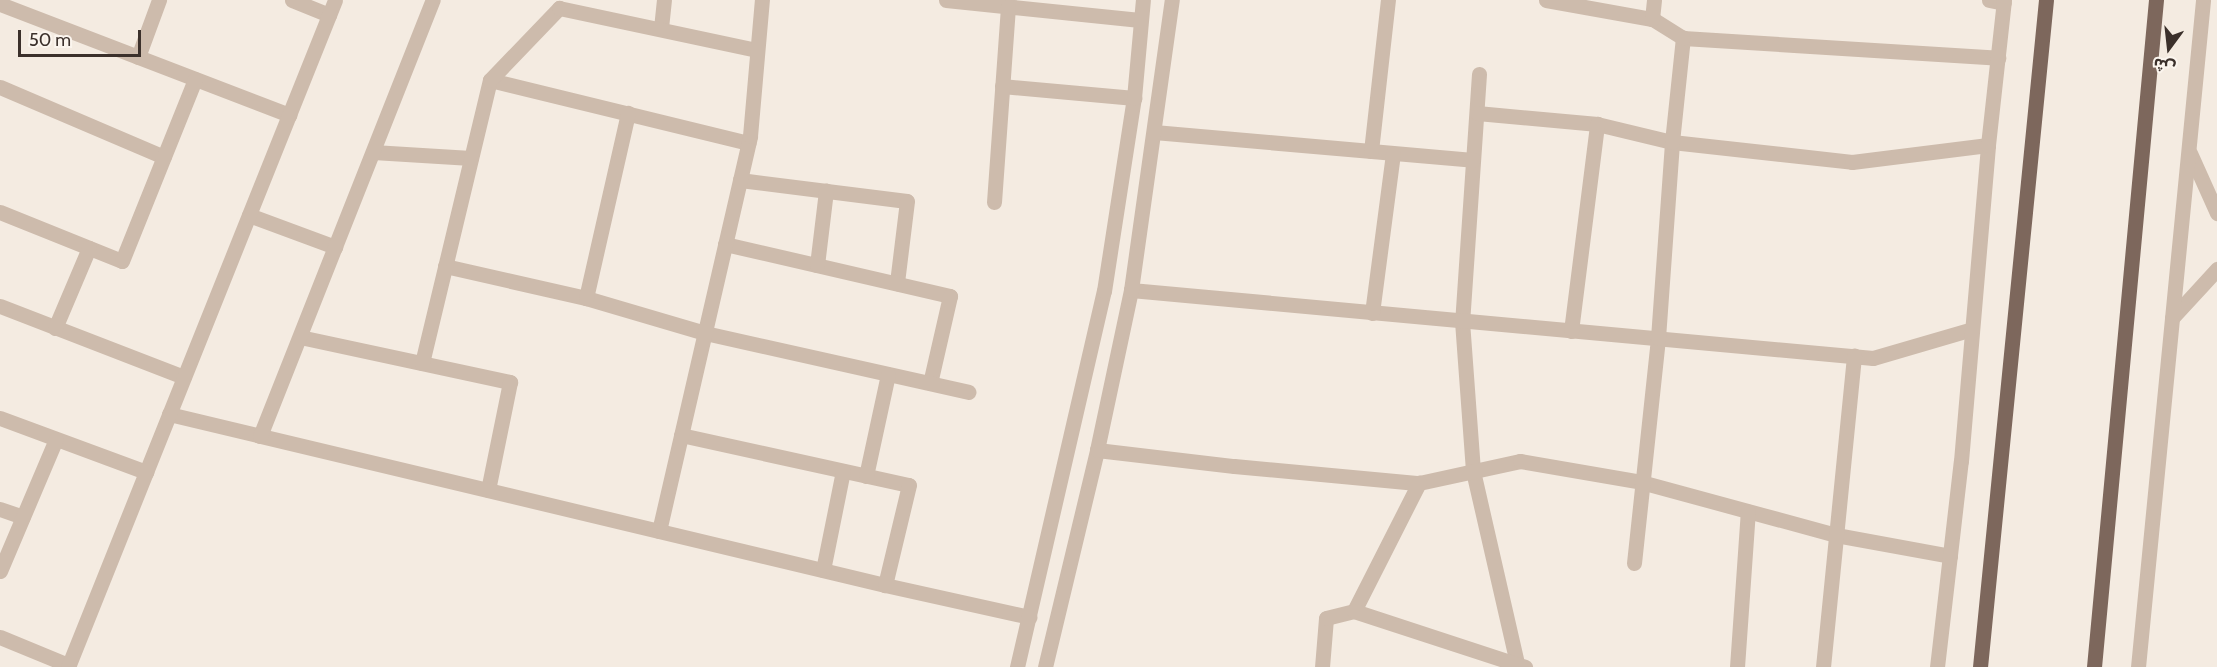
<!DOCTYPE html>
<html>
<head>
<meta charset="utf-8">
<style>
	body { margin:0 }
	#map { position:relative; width:2217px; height:667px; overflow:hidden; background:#f4ebe1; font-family:Cabin,"Noto Sans Arabic",sans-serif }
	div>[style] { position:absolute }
	.minor>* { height:15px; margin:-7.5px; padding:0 7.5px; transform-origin:7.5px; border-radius:7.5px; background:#cdbbac }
	.major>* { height:15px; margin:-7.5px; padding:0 7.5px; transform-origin:7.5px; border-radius:7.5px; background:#7d675c }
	span { translate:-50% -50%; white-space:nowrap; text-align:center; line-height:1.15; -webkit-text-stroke:4.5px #fbf5ee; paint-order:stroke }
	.north { position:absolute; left:2139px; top:18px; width:60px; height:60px; -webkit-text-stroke:4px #fbf5ee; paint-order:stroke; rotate:195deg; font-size:16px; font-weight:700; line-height:24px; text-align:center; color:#3b302b }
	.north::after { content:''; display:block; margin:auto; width:21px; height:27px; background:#3b302b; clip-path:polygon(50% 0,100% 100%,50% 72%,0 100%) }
	.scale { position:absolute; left:18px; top:30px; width:123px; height:27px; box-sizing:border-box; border:3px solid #3b302b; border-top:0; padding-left:8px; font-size:18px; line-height:21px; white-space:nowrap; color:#3b302b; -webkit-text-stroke:4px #fbf5ee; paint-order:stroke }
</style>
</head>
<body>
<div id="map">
	<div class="minor">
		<div style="left:292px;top:0;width:40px;rotate:22deg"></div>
		<div style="left:946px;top:0;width:195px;rotate:5.9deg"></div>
		<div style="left:1546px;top:0;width:108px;rotate:10.2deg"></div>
		<div style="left:1989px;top:0;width:15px;rotate:11deg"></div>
		<div style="left:0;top:4px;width:310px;rotate:21deg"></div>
		<div style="left:661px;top:28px;width:28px;rotate:-84deg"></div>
		<div style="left:1683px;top:38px;width:316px;rotate:3.6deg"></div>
		<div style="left:138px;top:57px;width:61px;rotate:-69.8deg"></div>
		<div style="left:1479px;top:74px;width:248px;rotate:93.9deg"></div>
		<div style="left:1462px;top:321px;width:150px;rotate:85.8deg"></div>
		<div style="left:1473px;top:471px;width:201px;rotate:77.1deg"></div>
		<div style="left:490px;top:80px;width:266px;rotate:13.7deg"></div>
		<div style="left:1002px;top:86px;width:133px;rotate:5.2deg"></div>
		<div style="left:0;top:87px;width:178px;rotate:23.1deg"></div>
		<div style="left:1477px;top:113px;width:121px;rotate:5.2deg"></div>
		<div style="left:1597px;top:124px;width:77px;rotate:13.5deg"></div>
		<div style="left:1672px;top:142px;width:181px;rotate:6.3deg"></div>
		<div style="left:1852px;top:162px;width:137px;rotate:-7.1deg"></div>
		<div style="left:1154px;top:132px;width:320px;rotate:5deg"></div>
		<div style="left:1371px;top:151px;width:152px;rotate:-83.6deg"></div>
		<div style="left:373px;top:152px;width:98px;rotate:3.5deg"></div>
		<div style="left:2190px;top:153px;width:66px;rotate:65.8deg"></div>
		<div style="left:740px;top:180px;width:168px;rotate:7.2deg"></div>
		<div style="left:907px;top:201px;width:83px;rotate:97deg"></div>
		<div style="left:994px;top:202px;width:196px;rotate:-85.9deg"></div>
		<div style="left:0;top:212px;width:131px;rotate:21.9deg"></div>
		<div style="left:122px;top:261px;width:196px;rotate:-68.1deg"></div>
		<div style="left:249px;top:215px;width:92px;rotate:20.4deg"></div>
		<div style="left:725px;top:244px;width:231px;rotate:13deg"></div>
		<div style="left:950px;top:296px;width:89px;rotate:102.9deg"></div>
		<div style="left:817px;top:265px;width:75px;rotate:-83.1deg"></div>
		<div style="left:445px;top:266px;width:145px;rotate:12.8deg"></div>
		<div style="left:586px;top:298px;width:124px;rotate:16.4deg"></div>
		<div style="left:705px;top:333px;width:270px;rotate:12.6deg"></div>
		<div style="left:1131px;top:290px;width:745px;rotate:5.24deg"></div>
		<div style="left:1873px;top:358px;width:103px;rotate:-16.3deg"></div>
		<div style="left:586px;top:298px;width:190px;rotate:-77.2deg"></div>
		<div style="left:0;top:306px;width:197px;rotate:21.1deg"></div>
		<div style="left:1372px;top:313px;width:161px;rotate:-82.5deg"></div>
		<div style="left:2172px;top:318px;width:67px;rotate:-47.4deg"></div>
		<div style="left:55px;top:328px;width:87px;rotate:-67deg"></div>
		<div style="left:1571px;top:331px;width:209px;rotate:-82.8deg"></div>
		<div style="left:300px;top:337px;width:215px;rotate:12.1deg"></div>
		<div style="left:510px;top:382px;width:110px;rotate:101.5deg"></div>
		<div style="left:422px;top:363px;width:291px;rotate:-76.5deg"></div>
		<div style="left:490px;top:80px;width:100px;rotate:-46.2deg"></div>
		<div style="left:559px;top:8px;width:202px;rotate:12deg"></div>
		<div style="left:169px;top:414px;width:736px;rotate:13.43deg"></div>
		<div style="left:885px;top:585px;width:148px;rotate:12.5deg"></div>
		<div style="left:0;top:418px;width:156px;rotate:20.3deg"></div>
		<div style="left:681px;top:435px;width:233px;rotate:12.4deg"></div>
		<div style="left:909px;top:485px;width:103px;rotate:103.5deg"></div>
		<div style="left:260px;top:436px;width:469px;rotate:-68.4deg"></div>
		<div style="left:1097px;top:450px;width:138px;rotate:6.7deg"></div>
		<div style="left:1234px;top:466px;width:186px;rotate:5.3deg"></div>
		<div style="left:1419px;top:483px;width:103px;rotate:-12.3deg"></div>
		<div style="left:1520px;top:461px;width:123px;rotate:9.8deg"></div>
		<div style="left:1641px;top:482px;width:202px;rotate:15.2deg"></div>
		<div style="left:1836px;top:535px;width:116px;rotate:10.4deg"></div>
		<div style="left:866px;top:476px;width:104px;rotate:-77.8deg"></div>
		<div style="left:0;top:509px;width:24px;rotate:19deg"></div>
		<div style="left:659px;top:531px;width:405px;rotate:-77deg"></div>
		<div style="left:750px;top:136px;width:137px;rotate:-85deg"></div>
		<div style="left:1634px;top:563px;width:226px;rotate:-83.9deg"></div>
		<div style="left:1658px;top:338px;width:196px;rotate:-85.9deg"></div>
		<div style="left:1672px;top:142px;width:105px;rotate:-84deg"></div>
		<div style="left:1683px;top:38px;width:36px;rotate:-148deg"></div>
		<div style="left:1652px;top:19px;width:19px;rotate:-84deg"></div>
		<div style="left:823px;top:570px;width:101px;rotate:-78.6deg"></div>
		<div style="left:0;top:571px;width:143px;rotate:-67deg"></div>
		<div style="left:1354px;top:611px;width:144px;rotate:-63.1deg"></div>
		<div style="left:0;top:637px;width:74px;rotate:22.4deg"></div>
		<div style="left:68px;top:667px;width:718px;rotate:-68.18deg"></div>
		<div style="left:1017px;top:667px;width:386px;rotate:-77deg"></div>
		<div style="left:1104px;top:291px;width:195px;rotate:-81.2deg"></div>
		<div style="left:1134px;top:98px;width:98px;rotate:-84.8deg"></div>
		<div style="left:1045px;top:667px;width:223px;rotate:-76.5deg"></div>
		<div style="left:1097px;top:450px;width:164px;rotate:-78deg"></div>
		<div style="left:1131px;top:290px;width:293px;rotate:-82deg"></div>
		<div style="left:1322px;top:667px;width:49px;rotate:-85.3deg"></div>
		<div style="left:1326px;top:618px;width:29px;rotate:-14deg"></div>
		<div style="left:1354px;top:611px;width:180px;rotate:18.1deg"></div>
		<div style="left:1737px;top:667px;width:156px;rotate:-86deg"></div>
		<div style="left:1823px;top:667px;width:313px;rotate:-84.3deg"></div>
		<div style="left:1937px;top:667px;width:207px;rotate:-83.4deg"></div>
		<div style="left:1961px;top:461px;width:317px;rotate:-85.1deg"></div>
		<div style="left:1988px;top:145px;width:146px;rotate:-83.7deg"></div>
		<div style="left:2138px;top:667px;width:670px;rotate:-84.43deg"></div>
	</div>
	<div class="major">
		<div style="left:1980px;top:667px;width:670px;rotate:-84.35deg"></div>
		<div style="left:2094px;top:667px;width:670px;rotate:-84.69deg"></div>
	</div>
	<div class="north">ش</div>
	<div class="scale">50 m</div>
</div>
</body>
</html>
